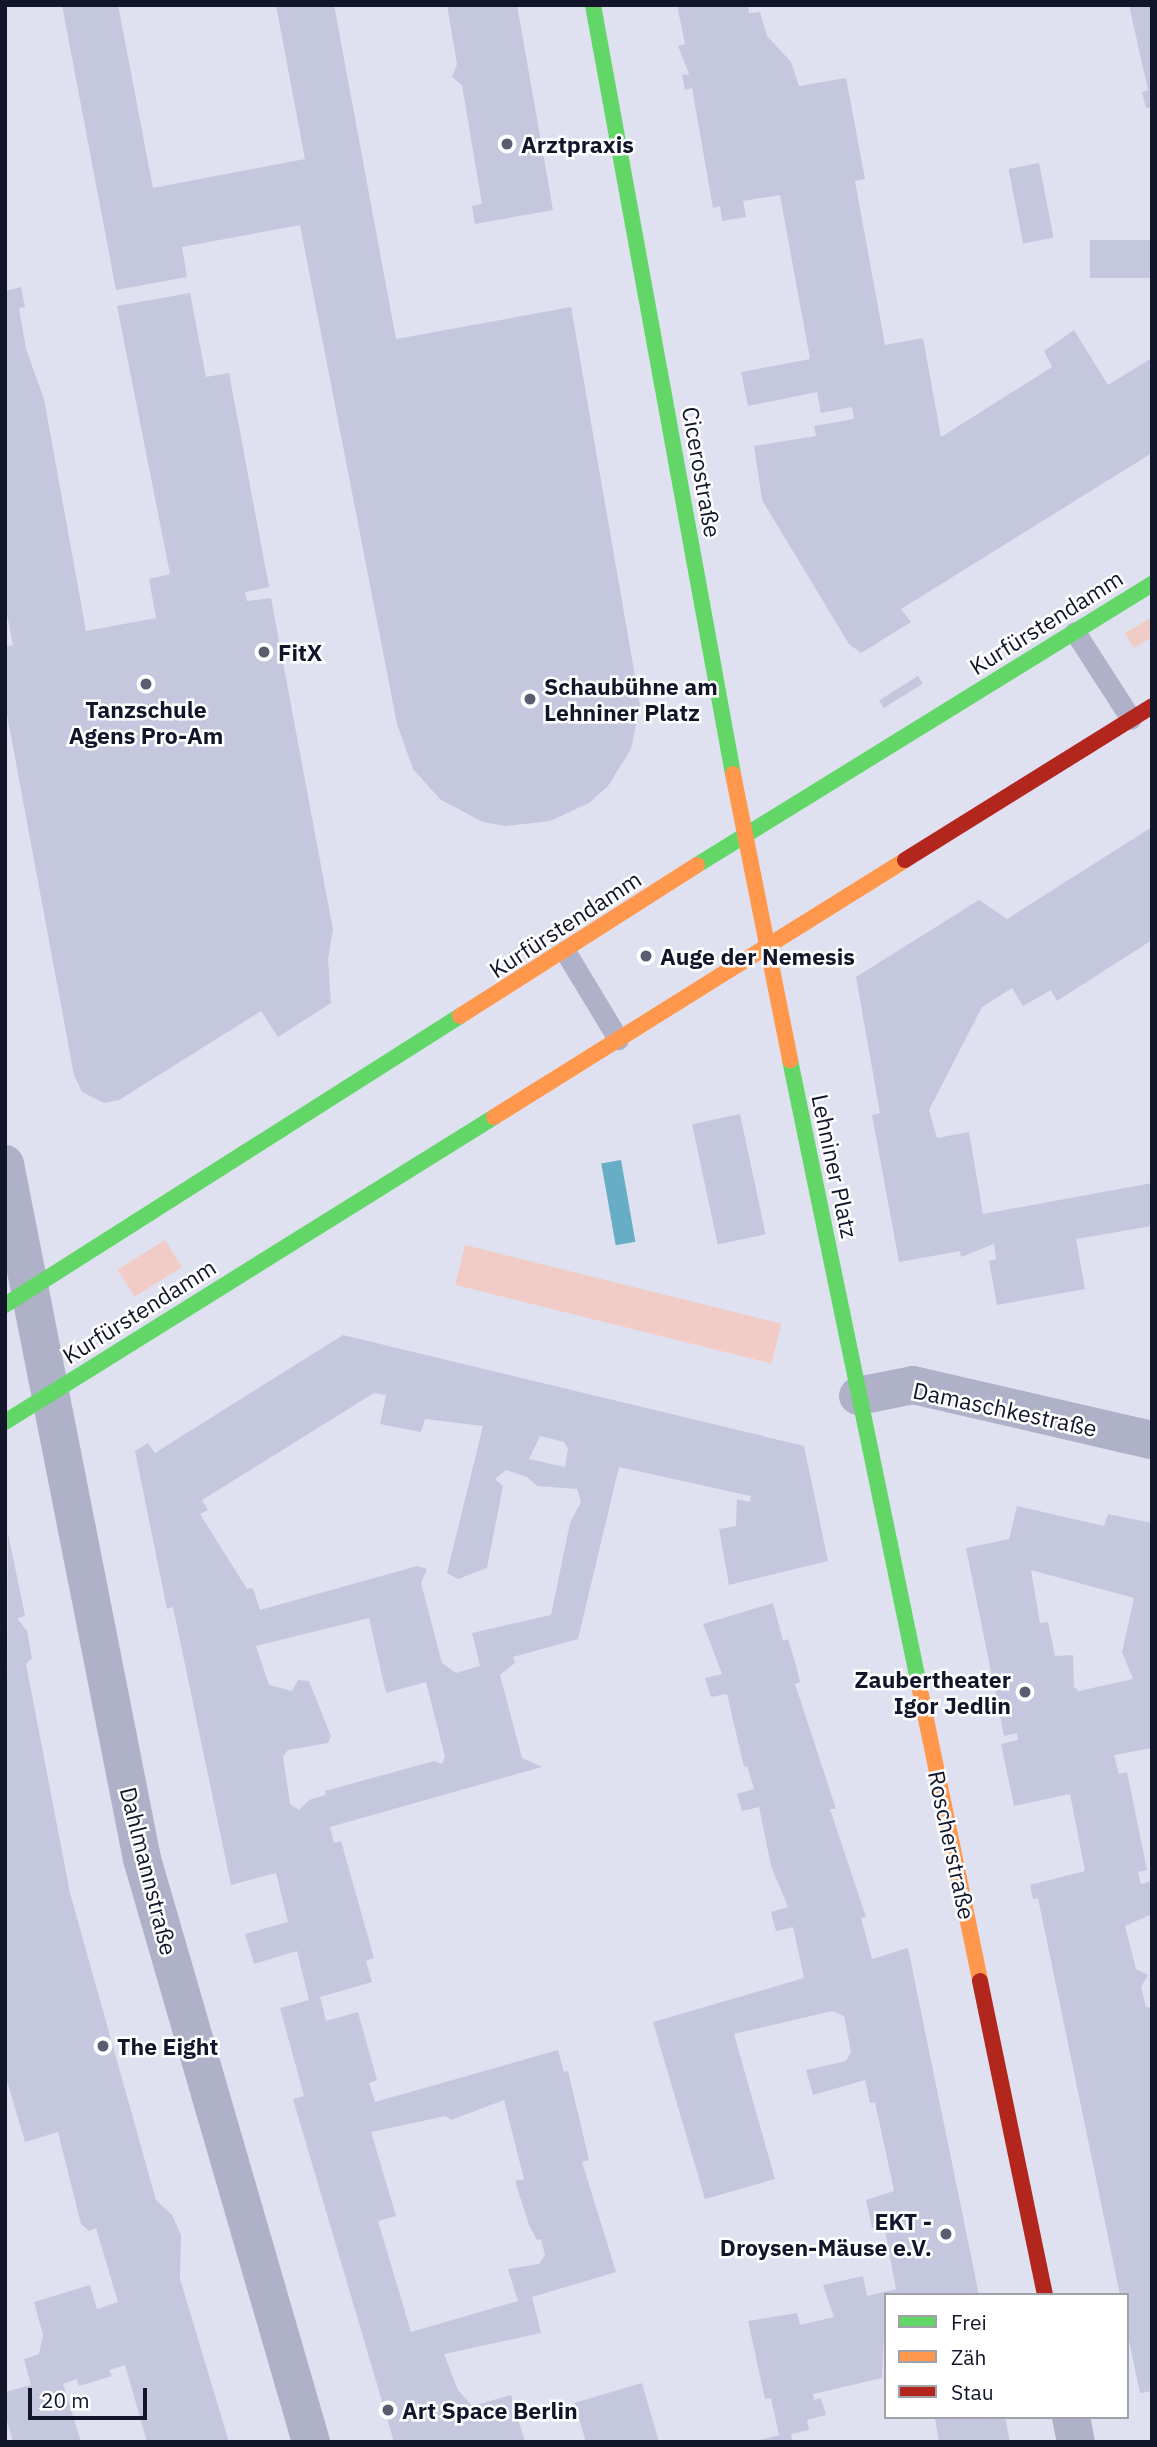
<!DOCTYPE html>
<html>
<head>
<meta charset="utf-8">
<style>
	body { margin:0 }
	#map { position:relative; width:1157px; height:2447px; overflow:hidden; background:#dfe1f0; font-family:"IBM Plex Sans",sans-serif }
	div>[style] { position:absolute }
	.green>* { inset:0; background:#f1ccc6; transform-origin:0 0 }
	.water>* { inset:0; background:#67adc5; transform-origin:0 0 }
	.building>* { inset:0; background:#c5c7de; transform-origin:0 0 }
	.lane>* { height:21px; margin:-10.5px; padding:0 10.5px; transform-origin:10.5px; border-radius:10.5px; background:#afb1c8 }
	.street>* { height:38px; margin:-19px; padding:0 19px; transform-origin:19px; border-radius:19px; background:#afb1c8 }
	.fast>* { height:16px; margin:-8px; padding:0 8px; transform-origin:8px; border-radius:8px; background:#63d668 }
	.slow>* { height:16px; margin:-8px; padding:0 8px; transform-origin:8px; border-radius:8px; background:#ff974d }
	.jam>* { height:16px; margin:-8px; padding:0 8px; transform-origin:8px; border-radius:8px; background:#b3261e }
	.dots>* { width:19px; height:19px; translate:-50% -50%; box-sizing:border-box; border:4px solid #fff; border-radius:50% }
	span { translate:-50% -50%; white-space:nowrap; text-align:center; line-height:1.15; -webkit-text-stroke:5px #fff; paint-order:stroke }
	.poi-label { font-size:23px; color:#13152b; font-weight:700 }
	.left { translate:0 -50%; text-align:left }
	.right { translate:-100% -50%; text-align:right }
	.street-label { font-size:23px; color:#13152b }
	.frame { position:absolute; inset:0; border:7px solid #13152b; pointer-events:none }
	.legend { position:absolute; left:884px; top:2293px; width:245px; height:126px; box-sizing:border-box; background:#fff; border:2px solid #a1a1aa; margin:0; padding:9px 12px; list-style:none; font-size:21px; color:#13152b }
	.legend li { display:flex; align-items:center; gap:14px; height:35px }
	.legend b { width:35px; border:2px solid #a1a1aa }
	.scale { position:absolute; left:28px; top:2388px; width:119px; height:32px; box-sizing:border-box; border:4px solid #13152b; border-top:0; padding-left:9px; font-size:21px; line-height:24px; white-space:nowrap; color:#13152b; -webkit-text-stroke:5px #fff; paint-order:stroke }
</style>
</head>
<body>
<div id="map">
	<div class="green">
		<div style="clip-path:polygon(1152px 617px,1152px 637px,1134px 648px,1125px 633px)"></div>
		<div style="left:165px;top:1240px;width:32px;height:56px;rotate:58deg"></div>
		<div style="left:465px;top:1245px;width:326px;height:41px;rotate:14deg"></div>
	</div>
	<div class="water">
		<div style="left:621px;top:1160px;width:83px;height:20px;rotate:80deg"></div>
	</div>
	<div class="building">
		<div style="clip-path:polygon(62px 5px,118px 5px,153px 188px,305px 159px,276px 5px,334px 5px,396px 339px,571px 307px,640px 705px,631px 749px,608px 786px,589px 803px,550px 821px,505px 826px,483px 822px,441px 800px,413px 769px,397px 724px,300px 225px,182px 247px,187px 277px,116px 290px)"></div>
		<div style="clip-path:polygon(447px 5px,517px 5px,553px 210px,475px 224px,472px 206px,482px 204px,462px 85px,452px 77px,457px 64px)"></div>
		<div style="clip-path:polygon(677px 5px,748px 5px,749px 13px,760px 12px,767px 36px,791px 62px,799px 86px,846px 78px,865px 179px,855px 181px,885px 345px,923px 338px,941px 437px,1052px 367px,1044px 351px,1074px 330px,1108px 385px,1152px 358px,1152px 453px,901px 609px,911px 622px,861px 653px,849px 644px,762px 500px,754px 446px,816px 436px,814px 426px,854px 419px,852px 407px,821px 413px,817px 392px,748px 406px,741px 372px,810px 359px,780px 195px,743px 201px,746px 217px,722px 221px,720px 206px,713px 208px,692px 88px,685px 90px,682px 75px,689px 74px,678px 46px,685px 44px)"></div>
		<div style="clip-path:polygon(1129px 5px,1152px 5px,1152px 107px,1146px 108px,1142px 92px,1148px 90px)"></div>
		<div style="left:1039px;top:163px;width:76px;height:31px;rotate:79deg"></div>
		<div style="left:1152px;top:240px;width:38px;height:62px;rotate:90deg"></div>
		<div style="clip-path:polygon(21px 287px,25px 307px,19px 308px,26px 349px,44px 399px,86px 631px,156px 618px,149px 579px,170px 574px,117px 306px,190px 293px,206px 377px,229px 373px,269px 587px,245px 592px,247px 601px,271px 598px,333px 930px,328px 959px,331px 1003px,278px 1037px,261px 1011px,119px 1100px,104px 1103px,82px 1092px,74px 1075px,5px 704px,5px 647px,13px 645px,5px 605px,5px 291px)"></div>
		<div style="left:918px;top:676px;width:9px;height:46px;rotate:58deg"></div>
		<div style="clip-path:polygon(1152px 827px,1152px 940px,1057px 1001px,1051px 990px,1023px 1006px,1012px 988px,982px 1007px,929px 1110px,937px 1138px,969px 1132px,983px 1214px,1152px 1183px,1152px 1226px,1076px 1239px,1085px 1289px,997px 1305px,989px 1261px,996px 1259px,994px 1244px,961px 1257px,960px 1251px,899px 1262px,872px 1115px,880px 1113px,856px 977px,979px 900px,1007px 919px)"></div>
		<div style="left:740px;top:1114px;width:123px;height:49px;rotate:78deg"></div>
		<div style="clip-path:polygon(evenodd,343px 1335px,804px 1446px,828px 1561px,729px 1585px,719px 1529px,736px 1526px,737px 1499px,750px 1502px,751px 1496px,619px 1467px,578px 1639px,513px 1657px,515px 1663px,500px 1675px,522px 1758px,542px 1767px,330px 1827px,334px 1843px,341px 1841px,374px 1958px,366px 1961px,372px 1982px,320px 1997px,326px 2021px,358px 2012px,377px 2080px,369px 2083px,375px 2102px,558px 2050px,564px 2072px,568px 2071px,589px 2160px,582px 2162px,616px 2272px,532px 2297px,541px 2333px,444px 2354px,458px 2390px,472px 2406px,511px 2395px,525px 2442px,394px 2442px,293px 2099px,304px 2096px,280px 2008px,309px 2000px,297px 1951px,254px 1964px,245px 1934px,288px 1922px,276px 1873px,231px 1885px,173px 1607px,167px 1609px,135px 1451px,148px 1443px,155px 1453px,343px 1335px,374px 1393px,386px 1395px,380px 1424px,421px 1432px,425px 1419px,483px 1426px,447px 1573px,458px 1579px,487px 1568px,503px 1486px,495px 1479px,506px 1470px,527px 1477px,537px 1486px,577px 1489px,581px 1502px,570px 1523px,551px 1615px,472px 1633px,480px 1666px,456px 1673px,442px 1663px,421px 1583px,427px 1569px,417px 1566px,260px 1610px,253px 1588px,247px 1589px,200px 1514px,208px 1510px,202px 1500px,374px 1393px,343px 1335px,540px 1436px,564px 1442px,568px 1449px,565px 1467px,529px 1459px,540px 1436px,343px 1335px,369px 1618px,386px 1693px,426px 1682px,445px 1757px,442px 1764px,434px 1761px,325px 1791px,326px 1795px,309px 1800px,299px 1810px,290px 1804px,283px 1757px,288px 1750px,328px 1743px,331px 1736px,309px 1681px,298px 1680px,292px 1691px,269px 1685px,256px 1646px,369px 1618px,343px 1335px,504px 2100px,524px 2179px,515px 2181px,529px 2225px,537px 2240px,541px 2239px,545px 2255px,539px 2264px,508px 2269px,518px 2301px,411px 2332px,378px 2221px,396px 2216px,371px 2132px,446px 2116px,451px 2120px,504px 2100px)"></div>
		<div style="clip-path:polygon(evenodd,1017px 1506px,1104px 1526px,1108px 1514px,1152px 1523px,1152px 1748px,1114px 1755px,1119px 1774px,1127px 1772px,1147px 1870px,1138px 1872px,1141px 1884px,1152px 1881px,1152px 1914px,1125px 1926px,1136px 1969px,1148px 1975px,1141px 1987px,1146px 2007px,1152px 2008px,1152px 2391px,1140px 2393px,1127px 2331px,1127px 2295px,1120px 2295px,1038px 1898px,1033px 1899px,1030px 1885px,1085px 1871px,1070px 1794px,1014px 1806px,1001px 1744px,1018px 1740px,1017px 1733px,1004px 1736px,966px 1548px,1009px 1539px,1017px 1506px,1031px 1570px,1134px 1598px,1122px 1652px,1133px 1679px,1079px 1691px,1074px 1687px,1073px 1655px,1055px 1656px,1048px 1622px,1040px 1623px,1031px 1570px)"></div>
		<div style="clip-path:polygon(8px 1533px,25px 1616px,17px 1618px,27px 1631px,32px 1658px,26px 1664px,70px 1893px,156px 2200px,172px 2215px,181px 2235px,180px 2279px,229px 2442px,147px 2442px,125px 2365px,109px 2370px,112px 2376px,79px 2386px,77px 2379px,63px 2384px,81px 2442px,13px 2442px,5px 2414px,5px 2392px,31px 2385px,24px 2359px,39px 2354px,43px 2335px,34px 2302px,90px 2285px,97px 2309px,118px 2302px,96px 2228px,89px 2231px,81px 2224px,58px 2132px,25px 2142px,5px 2074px)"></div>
		<div style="clip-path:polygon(773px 1603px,783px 1641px,788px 1639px,795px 1662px,800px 1682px,795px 1684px,836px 1809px,830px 1809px,866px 1917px,861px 1918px,872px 1959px,908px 1948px,979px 2295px,886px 2295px,882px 2378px,813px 2394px,814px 2400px,821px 2398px,826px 2415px,807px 2420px,809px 2430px,791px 2434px,793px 2442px,752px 2442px,779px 2435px,771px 2398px,765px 2399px,748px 2321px,797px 2313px,800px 2325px,834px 2317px,823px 2285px,863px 2276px,867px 2296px,896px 2289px,884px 2225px,872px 2228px,866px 2200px,894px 2191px,875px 2102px,870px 2103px,865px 2080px,813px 2095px,806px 2070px,846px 2061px,851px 2052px,844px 2016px,832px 2011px,734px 2034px,775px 2179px,705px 2199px,653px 2022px,804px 1978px,793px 1927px,776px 1931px,771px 1912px,788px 1907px,771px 1866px,759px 1807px,742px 1811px,737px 1794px,754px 1789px,747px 1766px,744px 1767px,727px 1694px,711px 1697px,705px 1678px,722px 1674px,703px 1624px)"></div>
		<div style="clip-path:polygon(642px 2383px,659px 2442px,586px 2442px,574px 2403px)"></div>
		<div style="clip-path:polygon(938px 2417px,1005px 2417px,1010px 2442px,939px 2442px,935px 2418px)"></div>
	</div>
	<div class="lane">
		<div style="left:1075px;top:632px;width:103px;rotate:57.2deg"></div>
		<div style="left:565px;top:951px;width:103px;rotate:58.9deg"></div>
	</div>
	<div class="street">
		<div style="left:5px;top:1164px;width:708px;rotate:78.85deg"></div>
		<div style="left:142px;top:1859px;width:607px;rotate:73.83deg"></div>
		<div style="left:858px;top:1396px;width:56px;rotate:-11.3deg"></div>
		<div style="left:913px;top:1385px;width:245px;rotate:13deg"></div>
		<div style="left:1071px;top:2417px;width:25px;rotate:79deg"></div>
	</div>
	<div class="fast">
		<div style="left:593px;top:5px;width:782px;rotate:79.68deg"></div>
		<div style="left:697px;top:865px;width:535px;rotate:-31.7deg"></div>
		<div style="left:790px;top:1060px;width:643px;rotate:78.34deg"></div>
		<div style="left:5px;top:1305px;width:539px;rotate:-32.42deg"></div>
		<div style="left:5px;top:1422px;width:576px;rotate:-31.95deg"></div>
	</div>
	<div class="slow">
		<div style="left:733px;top:774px;width:292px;rotate:78.7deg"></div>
		<div style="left:460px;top:1016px;width:281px;rotate:-32.5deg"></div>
		<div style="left:494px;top:1117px;width:485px;rotate:-32deg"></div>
		<div style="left:920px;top:1690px;width:297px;rotate:78.3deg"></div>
	</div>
	<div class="jam">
		<div style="left:905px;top:860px;width:291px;rotate:-31.9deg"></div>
		<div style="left:980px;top:1981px;width:321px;rotate:78.3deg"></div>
	</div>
	<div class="dots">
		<div style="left:507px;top:144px;background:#5a5c70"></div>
		<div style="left:264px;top:652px;background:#5a5c70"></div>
		<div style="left:146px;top:684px;background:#5a5c70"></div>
		<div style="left:530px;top:699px;background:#5a5c70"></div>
		<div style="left:646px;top:956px;background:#5a5c70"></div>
		<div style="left:1025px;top:1692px;background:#5a5c70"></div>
		<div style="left:103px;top:2046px;background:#5a5c70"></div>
		<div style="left:946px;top:2234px;background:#5a5c70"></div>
		<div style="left:388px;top:2410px;background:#5a5c70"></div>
	</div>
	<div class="poi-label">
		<span class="left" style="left:521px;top:144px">Arztpraxis</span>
		<span class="left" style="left:278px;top:652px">FitX</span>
		<span class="left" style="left:544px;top:699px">Schaubühne am<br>Lehniner Platz</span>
		<span style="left:146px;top:722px">Tanzschule<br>Agens Pro-Am</span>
		<span class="left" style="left:660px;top:956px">Auge der Nemesis</span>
		<span class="right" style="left:1011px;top:1692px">Zaubertheater<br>Igor Jedlin</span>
		<span class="left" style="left:117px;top:2046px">The Eight</span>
		<span class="right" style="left:932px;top:2234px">EKT -<br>Droysen-Mäuse e.V.</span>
		<span class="left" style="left:402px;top:2410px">Art Space Berlin</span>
	</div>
	<div class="street-label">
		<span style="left:702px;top:472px;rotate:80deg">Cicerostraße</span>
		<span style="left:1046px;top:622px;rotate:-32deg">Kurfürstendamm</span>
		<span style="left:565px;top:924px;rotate:-33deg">Kurfürstendamm</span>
		<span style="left:835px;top:1166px;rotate:78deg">Lehniner Platz</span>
		<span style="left:139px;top:1311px;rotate:-32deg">Kurfürstendamm</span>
		<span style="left:1005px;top:1409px;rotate:12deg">Damaschkestraße</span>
		<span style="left:952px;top:1845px;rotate:78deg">Roscherstraße</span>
		<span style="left:149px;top:1871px;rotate:76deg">Dahlmannstraße</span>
	</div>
	<div class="frame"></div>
	<ul class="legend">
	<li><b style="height:9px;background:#63d668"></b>Frei</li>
	<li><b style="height:9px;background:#ff974d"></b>Zäh</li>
	<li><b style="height:9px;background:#b3261e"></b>Stau</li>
	</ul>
	<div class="scale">20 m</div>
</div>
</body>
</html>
